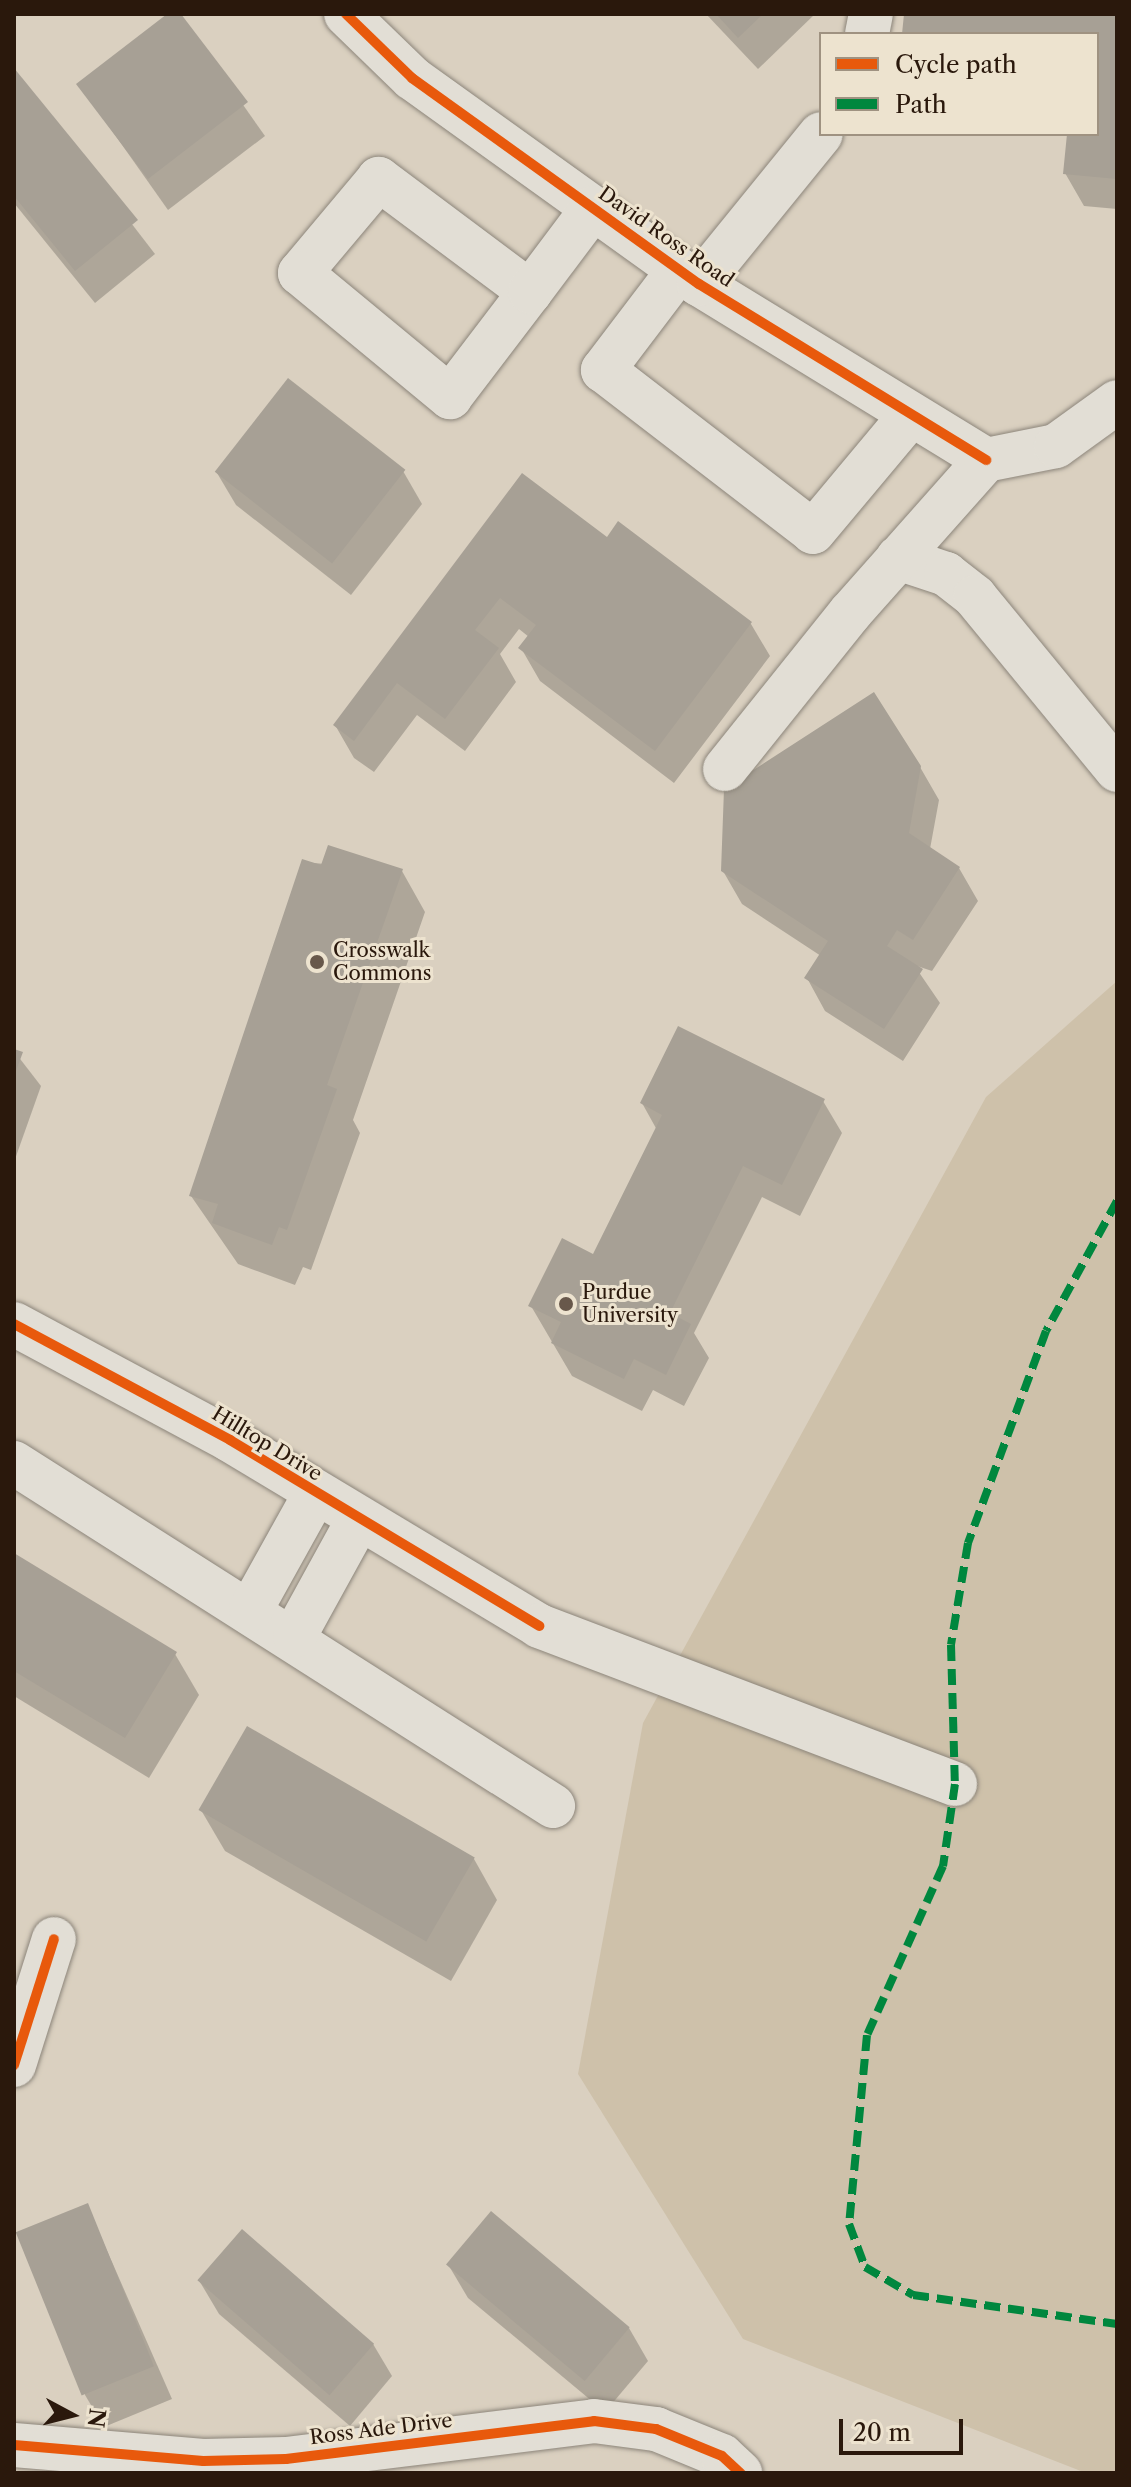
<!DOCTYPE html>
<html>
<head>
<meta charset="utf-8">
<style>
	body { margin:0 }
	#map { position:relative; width:1131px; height:2487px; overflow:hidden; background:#dad0c0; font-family:"Libre Caslon Text",serif }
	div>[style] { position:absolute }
	.green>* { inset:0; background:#cec1aa }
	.shadow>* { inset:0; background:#0003 }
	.building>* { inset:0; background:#a7a095; transform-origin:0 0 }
	.roads { filter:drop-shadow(0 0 2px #8c857a) drop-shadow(0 0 2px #8c857a) }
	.minor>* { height:44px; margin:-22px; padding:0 22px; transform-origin:22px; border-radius:22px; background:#e2ded5 }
	.quiet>* { height:8px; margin-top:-4px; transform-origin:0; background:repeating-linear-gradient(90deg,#00873e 0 16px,transparent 0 24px) }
	.cycleway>* { height:10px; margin:-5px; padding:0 5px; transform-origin:5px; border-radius:5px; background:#e8590c }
	.dots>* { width:22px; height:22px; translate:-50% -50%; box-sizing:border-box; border:4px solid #ede3cf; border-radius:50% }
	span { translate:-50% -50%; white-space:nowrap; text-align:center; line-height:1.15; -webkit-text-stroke:6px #ede3cf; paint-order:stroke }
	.street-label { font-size:20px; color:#2a180c }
	.poi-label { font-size:20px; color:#2a180c }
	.left { translate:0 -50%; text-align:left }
	.frame { position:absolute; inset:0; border:16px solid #2a180c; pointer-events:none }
	.legend { position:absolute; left:819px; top:32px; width:280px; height:104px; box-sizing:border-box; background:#ede3cf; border:2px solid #9f9281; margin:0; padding:10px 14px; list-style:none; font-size:24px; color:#2a180c }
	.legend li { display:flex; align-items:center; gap:16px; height:40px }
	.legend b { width:40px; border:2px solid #9f9281 }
	.north { position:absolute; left:32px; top:2375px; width:80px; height:80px; -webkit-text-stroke:6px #ede3cf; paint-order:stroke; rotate:97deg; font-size:22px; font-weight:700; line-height:32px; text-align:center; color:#2a180c }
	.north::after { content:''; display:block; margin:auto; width:28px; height:36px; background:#2a180c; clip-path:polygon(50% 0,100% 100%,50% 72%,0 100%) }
	.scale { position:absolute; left:839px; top:2419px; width:124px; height:36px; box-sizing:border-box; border:4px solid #2a180c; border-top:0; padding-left:10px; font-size:24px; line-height:28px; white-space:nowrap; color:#2a180c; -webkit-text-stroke:6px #ede3cf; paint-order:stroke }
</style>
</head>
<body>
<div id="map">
	<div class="green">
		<div style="clip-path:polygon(1117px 981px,1117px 2473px,1086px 2473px,743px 2339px,578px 2074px,643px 1723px,986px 1097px)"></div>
	</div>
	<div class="shadow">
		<div style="clip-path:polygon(171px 14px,179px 14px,265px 136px,168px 210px,79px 84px)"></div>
		<div style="clip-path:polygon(706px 14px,815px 14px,758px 69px)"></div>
		<div style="clip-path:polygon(906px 14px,1117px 14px,1117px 209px,1084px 206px,1065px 173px,1069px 134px,1097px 134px,1097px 34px,904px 34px)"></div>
		<div style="clip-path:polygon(14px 71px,155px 254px,95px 303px,14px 203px)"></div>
		<div style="clip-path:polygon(403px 471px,422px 504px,351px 595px,236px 505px,217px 473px)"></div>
		<div style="clip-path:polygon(522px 476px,607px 540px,619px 524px,751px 624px,770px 656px,674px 783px,540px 681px,521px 648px,529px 637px,519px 629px,500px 654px,516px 682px,465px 751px,417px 715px,374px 772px,354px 758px,335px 725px)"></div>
		<div style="clip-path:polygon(920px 767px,939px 800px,930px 849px,959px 868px,978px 901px,932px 971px,914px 965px,940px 1003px,903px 1061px,825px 1011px,807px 978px,821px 956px,742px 904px,723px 871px)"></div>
		<div style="clip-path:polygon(303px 862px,402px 871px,425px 912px,353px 1120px,360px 1133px,311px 1270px,303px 1267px,295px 1285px,238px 1264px,191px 1196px)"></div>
		<div style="clip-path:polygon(14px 1051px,41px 1086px,14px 1162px)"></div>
		<div style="clip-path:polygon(823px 1101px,842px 1133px,800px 1216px,762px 1197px,694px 1333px,709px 1358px,684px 1406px,653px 1390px,642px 1411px,572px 1376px,531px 1306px,594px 1256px,657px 1130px,642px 1103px)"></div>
		<div style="clip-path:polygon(14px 1555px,175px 1654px,199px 1695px,149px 1778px,14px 1696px)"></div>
		<div style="clip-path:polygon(201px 1810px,474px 1859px,497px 1900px,451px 1981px,225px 1851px)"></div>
		<div style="clip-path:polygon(87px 2205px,172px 2399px,104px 2427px,85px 2395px)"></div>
		<div style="clip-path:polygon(449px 2266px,629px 2328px,648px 2361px,605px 2412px,468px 2298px)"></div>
		<div style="clip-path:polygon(200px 2282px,373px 2344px,392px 2376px,350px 2426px,219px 2314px)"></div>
	</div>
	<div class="building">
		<div style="clip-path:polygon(167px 14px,181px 14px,248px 102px,148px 179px,76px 84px)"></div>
		<div style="clip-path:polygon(716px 14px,763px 14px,738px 38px)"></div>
		<div style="clip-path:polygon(904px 14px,1117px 14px,1117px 179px,1063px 174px,1067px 134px,1097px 134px,1097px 34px,902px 34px)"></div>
		<div style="clip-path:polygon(14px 68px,138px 220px,75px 271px,14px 196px)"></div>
		<div style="left:288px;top:378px;width:149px;height:119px;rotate:38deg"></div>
		<div style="clip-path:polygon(522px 473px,607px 537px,618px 521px,752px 622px,655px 751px,518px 648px,536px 625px,500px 598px,475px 630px,499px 648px,445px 719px,397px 683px,354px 741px,333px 725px)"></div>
		<div style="clip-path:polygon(874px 692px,921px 766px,909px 833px,960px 867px,913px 940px,897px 930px,887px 946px,923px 969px,884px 1029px,804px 978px,828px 941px,721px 871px,724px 789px)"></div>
		<div style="clip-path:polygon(328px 845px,403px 869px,327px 1085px,337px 1089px,287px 1230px,279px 1227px,272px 1245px,212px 1223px,218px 1204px,189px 1196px,302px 859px,321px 865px)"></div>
		<div style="clip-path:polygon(678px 1026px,825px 1099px,782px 1185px,743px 1166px,670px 1313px,691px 1324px,666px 1375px,634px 1359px,624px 1379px,551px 1343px,561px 1322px,528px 1306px,562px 1238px,593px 1254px,662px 1115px,640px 1103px)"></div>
		<div style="clip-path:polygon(14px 1049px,23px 1052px,14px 1076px)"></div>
		<div style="clip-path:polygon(14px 1553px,177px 1652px,125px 1738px,14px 1671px)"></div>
		<div style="left:247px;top:1726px;width:263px;height:97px;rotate:30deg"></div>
		<div style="left:88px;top:2203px;width:176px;height:78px;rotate:68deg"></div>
		<div style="left:491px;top:2211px;width:181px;height:70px;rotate:40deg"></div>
		<div style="left:242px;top:2229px;width:175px;height:68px;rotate:41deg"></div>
	</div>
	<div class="roads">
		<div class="minor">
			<div style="left:346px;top:14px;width:92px;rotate:44.1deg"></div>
			<div style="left:412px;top:78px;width:353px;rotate:35.7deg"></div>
			<div style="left:699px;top:284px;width:337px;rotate:31.5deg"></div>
			<div style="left:867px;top:34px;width:20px;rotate:-79deg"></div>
			<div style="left:679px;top:270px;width:126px;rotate:127.2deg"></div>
			<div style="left:603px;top:370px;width:265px;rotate:37.6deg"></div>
			<div style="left:813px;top:532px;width:153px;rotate:-50.1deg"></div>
			<div style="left:699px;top:284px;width:193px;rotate:-50.9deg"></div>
			<div style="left:530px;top:292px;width:189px;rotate:-143.2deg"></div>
			<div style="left:379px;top:179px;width:123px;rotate:130deg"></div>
			<div style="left:300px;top:273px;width:195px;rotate:39.6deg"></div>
			<div style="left:450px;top:397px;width:132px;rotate:-52.7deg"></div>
			<div style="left:530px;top:292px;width:105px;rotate:-53.1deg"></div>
			<div style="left:898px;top:558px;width:51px;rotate:18.4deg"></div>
			<div style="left:946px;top:574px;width:37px;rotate:38deg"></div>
			<div style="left:975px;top:597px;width:224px;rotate:50.6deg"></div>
			<div style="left:725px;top:769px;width:200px;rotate:-51.3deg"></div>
			<div style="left:850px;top:613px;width:205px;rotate:-48.4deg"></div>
			<div style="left:986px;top:460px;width:71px;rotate:-11.3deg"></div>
			<div style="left:1056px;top:446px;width:75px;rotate:-35.8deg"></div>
			<div style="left:14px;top:1324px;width:245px;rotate:28.2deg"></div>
			<div style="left:230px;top:1440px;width:361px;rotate:31deg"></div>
			<div style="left:539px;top:1626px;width:445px;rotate:20.8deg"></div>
			<div style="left:14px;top:1463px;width:639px;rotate:32.47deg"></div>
			<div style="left:251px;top:1609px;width:132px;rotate:-60.9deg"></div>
			<div style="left:295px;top:1635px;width:129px;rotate:-61.2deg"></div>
			<div style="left:14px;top:2065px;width:132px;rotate:-72.4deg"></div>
			<div style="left:14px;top:2445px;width:190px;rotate:4.8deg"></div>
			<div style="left:203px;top:2461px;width:83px;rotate:-1.4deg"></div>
			<div style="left:286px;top:2459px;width:310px;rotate:-7deg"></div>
			<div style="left:594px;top:2421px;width:63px;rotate:7.4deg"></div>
			<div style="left:656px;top:2429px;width:71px;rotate:22.2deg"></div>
			<div style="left:722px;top:2456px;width:25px;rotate:43deg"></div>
		</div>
	</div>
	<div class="quiet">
		<div style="left:1117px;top:1201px;width:148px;rotate:118.6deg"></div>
		<div style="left:1046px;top:1331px;width:226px;rotate:110.2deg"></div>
		<div style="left:968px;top:1543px;width:103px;rotate:99.5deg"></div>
		<div style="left:951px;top:1645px;width:139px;rotate:88.4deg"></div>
		<div style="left:955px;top:1784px;width:83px;rotate:98.3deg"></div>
		<div style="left:943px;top:1866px;width:185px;rotate:114.2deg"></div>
		<div style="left:867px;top:2035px;width:190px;rotate:95.4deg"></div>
		<div style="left:849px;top:2224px;width:46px;rotate:69.6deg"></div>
		<div style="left:865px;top:2267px;width:56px;rotate:30.3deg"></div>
		<div style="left:913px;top:2295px;width:206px;rotate:8.1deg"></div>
	</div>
	<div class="cycleway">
		<div style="left:346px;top:14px;width:92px;rotate:44.1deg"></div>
		<div style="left:412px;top:78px;width:353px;rotate:35.7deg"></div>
		<div style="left:699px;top:284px;width:337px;rotate:31.5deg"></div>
		<div style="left:14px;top:1324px;width:245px;rotate:28.2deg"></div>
		<div style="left:230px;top:1440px;width:361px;rotate:31deg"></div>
		<div style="left:14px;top:2065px;width:132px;rotate:-72.4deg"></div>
		<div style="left:14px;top:2445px;width:190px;rotate:4.8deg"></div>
		<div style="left:203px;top:2461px;width:83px;rotate:-1.4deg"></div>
		<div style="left:286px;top:2459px;width:310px;rotate:-7deg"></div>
		<div style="left:594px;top:2421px;width:63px;rotate:7.4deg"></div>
		<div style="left:656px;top:2429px;width:71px;rotate:22.2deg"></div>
		<div style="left:722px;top:2456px;width:25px;rotate:43deg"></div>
	</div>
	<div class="dots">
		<div style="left:317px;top:962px;background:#68584b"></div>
		<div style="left:566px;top:1304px;background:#68584b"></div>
	</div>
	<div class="street-label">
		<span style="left:666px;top:237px;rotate:35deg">David Ross Road</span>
		<span style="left:267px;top:1444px;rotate:31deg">Hilltop Drive</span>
		<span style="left:381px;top:2429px;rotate:-7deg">Ross Ade Drive</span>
	</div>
	<div class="poi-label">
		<span class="left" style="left:333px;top:962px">Crosswalk<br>Commons</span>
		<span class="left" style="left:582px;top:1304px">Purdue<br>University</span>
	</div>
	<div class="frame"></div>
	<ul class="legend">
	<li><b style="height:10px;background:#e8590c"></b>Cycle path</li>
	<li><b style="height:10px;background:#00873e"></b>Path</li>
	</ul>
	<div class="north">N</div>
	<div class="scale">20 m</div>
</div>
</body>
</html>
